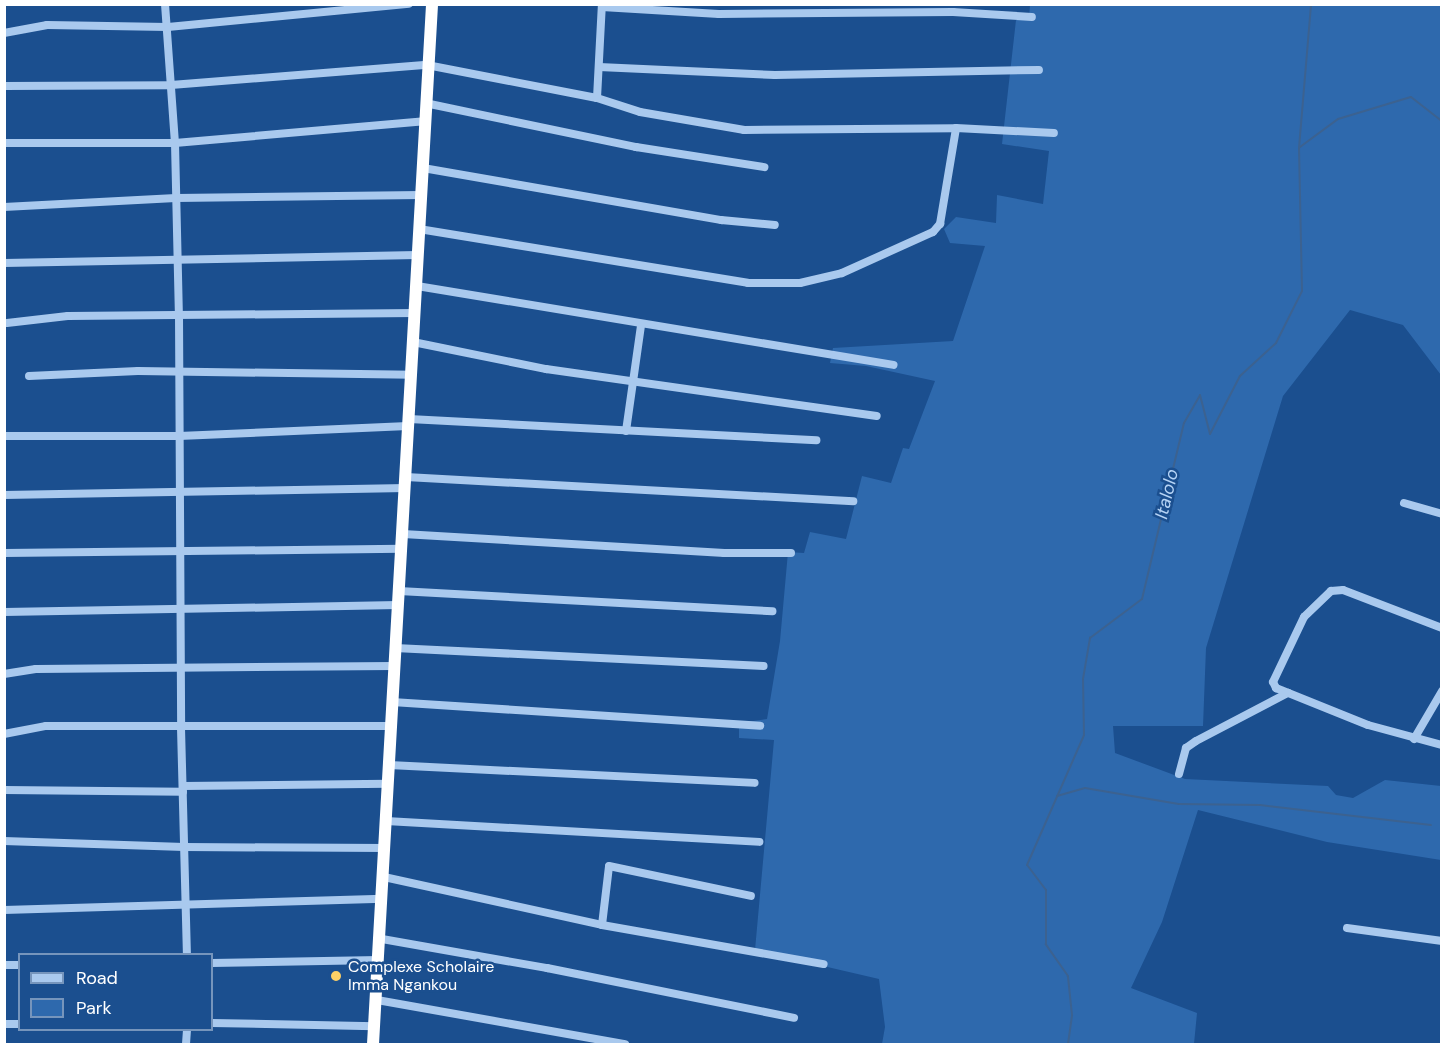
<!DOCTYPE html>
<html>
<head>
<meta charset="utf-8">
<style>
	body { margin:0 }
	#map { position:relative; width:1446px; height:1049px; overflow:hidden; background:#1b4f8f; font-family:"DM Sans",sans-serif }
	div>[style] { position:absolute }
	.green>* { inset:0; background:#2e69ad }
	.stream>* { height:2px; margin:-1px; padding:0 1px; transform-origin:1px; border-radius:1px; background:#3c6290 }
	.minor>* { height:8px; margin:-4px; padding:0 4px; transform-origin:4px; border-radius:4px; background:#a9c9ee }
	.highway>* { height:12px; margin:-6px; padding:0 6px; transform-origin:6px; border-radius:6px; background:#fff }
	.dots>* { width:16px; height:16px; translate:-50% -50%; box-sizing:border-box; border:3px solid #1b4f8f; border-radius:50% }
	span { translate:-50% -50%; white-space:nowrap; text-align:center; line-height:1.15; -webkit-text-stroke:5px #1b4f8f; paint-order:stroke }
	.poi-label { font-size:16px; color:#fff }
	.left { translate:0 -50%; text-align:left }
	.water-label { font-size:18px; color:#b5d3f5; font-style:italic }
	.frame { position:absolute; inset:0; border:6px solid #fff; pointer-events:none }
	.legend { position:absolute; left:18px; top:953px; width:195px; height:78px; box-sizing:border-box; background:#1b4f8f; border:2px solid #7695bc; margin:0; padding:8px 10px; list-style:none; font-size:18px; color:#fff }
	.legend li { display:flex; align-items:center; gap:12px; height:30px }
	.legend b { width:30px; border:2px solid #7695bc }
</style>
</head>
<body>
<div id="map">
	<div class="green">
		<div style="clip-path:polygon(1030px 5px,1441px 5px,1441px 375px,1403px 325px,1350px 310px,1283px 396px,1206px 648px,1203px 726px,1113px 726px,1115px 753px,1185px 779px,1328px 786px,1336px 795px,1353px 798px,1385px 780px,1441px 786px,1441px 860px,1327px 842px,1198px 810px,1162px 922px,1131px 988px,1197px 1013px,1194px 1044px,882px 1044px,885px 1027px,879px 979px,755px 950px,774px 740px,739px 738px,739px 723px,767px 719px,780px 641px,788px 552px,804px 553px,810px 532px,846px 539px,862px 476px,891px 483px,903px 448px,909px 449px,935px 381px,866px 366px,830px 363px,833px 348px,953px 341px,985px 246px,950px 243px,944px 229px,956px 217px,996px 223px,997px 195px,1043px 204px,1049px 151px,1002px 144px,1016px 20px,1029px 18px)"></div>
	</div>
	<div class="stream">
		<div style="left:1300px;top:147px;width:47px;rotate:-36.4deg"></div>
		<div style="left:1338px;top:119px;width:76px;rotate:-16.8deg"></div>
		<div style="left:1411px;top:97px;width:39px;rotate:38deg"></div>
		<div style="left:1057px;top:796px;width:29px;rotate:-16deg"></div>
		<div style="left:1085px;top:788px;width:95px;rotate:9.7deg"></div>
		<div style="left:1179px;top:804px;width:81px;rotate:0.7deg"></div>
		<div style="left:1260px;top:805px;width:172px;rotate:6.7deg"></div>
		<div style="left:1068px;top:1044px;width:29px;rotate:-82deg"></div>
		<div style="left:1072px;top:1015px;width:39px;rotate:-96deg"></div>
		<div style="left:1068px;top:976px;width:39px;rotate:-125deg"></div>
		<div style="left:1046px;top:944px;width:54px;rotate:-90deg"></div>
		<div style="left:1046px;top:890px;width:31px;rotate:-127deg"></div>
		<div style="left:1027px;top:865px;width:142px;rotate:-66.3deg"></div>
		<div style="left:1084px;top:735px;width:56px;rotate:-91deg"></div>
		<div style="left:1083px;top:679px;width:42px;rotate:-80.3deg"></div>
		<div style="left:1090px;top:638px;width:65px;rotate:-36.9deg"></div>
		<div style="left:1142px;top:599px;width:181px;rotate:-76.6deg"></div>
		<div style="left:1184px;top:423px;width:32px;rotate:-60deg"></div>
		<div style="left:1200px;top:395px;width:40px;rotate:75.6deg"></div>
		<div style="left:1210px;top:434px;width:65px;rotate:-62.7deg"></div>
		<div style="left:1240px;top:376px;width:49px;rotate:-42.5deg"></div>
		<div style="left:1276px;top:343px;width:58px;rotate:-63.4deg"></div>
		<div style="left:1302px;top:291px;width:143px;rotate:-91.2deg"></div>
		<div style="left:1299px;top:148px;width:144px;rotate:-85.2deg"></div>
	</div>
	<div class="minor">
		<div style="left:165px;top:4px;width:139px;rotate:85.9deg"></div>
		<div style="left:175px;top:143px;width:173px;rotate:88.7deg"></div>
		<div style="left:179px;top:316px;width:412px;rotate:89.7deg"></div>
		<div style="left:181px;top:728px;width:226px;rotate:88.5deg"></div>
		<div style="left:602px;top:7px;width:117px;rotate:3.4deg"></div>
		<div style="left:719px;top:14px;width:234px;rotate:-0.5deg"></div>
		<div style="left:953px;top:12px;width:79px;rotate:3.6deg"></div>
		<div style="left:4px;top:33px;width:44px;rotate:-10.5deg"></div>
		<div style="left:47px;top:25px;width:121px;rotate:0.9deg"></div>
		<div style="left:168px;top:27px;width:242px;rotate:-5.5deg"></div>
		<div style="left:599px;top:67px;width:176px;rotate:2.6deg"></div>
		<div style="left:775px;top:75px;width:264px;rotate:-1.1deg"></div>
		<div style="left:4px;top:86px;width:167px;rotate:-0.3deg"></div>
		<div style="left:171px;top:85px;width:257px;rotate:-4.5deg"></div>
		<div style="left:427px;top:65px;width:173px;rotate:11deg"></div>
		<div style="left:597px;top:98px;width:45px;rotate:18deg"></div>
		<div style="left:640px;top:112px;width:106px;rotate:9.8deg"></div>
		<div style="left:744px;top:130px;width:212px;rotate:-0.5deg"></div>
		<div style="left:956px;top:128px;width:98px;rotate:2.9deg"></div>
		<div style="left:597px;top:98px;width:94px;rotate:-87deg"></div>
		<div style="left:425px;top:103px;width:216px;rotate:11.8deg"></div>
		<div style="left:636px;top:147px;width:130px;rotate:8.9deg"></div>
		<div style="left:4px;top:143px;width:171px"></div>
		<div style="left:175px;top:143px;width:250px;rotate:-5deg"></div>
		<div style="left:423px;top:168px;width:303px;rotate:9.9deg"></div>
		<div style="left:721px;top:220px;width:54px;rotate:5.3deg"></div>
		<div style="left:4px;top:207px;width:172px;rotate:-3deg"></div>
		<div style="left:176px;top:198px;width:245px;rotate:-0.7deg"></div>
		<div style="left:419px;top:229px;width:333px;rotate:9.3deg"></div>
		<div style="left:748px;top:283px;width:52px"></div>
		<div style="left:800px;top:283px;width:43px;rotate:-13.4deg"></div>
		<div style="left:842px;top:273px;width:100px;rotate:-24.3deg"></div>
		<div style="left:933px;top:232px;width:11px;rotate:-49deg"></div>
		<div style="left:940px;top:224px;width:97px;rotate:-80.5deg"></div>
		<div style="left:4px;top:263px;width:413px;rotate:-1.1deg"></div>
		<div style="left:417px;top:286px;width:483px;rotate:9.4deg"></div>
		<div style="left:7px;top:323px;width:61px;rotate:-6.5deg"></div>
		<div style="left:68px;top:316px;width:347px;rotate:-0.5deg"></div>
		<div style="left:413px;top:342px;width:136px;rotate:11.5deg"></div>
		<div style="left:546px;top:369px;width:334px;rotate:8.1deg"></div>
		<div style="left:29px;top:376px;width:109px;rotate:-2.6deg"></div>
		<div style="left:138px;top:371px;width:274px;rotate:0.8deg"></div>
		<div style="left:409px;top:419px;width:408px;rotate:3deg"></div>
		<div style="left:626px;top:431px;width:106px;rotate:-81.9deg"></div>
		<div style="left:4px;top:436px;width:175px"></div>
		<div style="left:179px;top:436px;width:229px;rotate:-2.5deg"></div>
		<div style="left:406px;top:477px;width:448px;rotate:3.1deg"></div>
		<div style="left:4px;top:495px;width:402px;rotate:-1deg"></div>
		<div style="left:1404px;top:503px;width:40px;rotate:16deg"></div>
		<div style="left:403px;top:534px;width:322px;rotate:3.4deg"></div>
		<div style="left:724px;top:553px;width:67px"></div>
		<div style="left:4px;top:553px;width:397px;rotate:-0.6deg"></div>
		<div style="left:399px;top:591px;width:374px;rotate:3.1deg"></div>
		<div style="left:4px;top:612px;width:394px;rotate:-1deg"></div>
		<div style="left:1442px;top:628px;width:106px;rotate:-159deg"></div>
		<div style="left:1343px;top:590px;width:12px;rotate:175deg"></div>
		<div style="left:1331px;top:591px;width:37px;rotate:136deg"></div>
		<div style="left:1304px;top:617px;width:72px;rotate:115.5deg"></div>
		<div style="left:1273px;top:682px;width:7px;rotate:63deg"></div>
		<div style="left:1276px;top:688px;width:99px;rotate:21.9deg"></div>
		<div style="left:1368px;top:725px;width:77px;rotate:15.1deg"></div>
		<div style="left:395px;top:648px;width:369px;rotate:2.8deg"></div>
		<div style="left:4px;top:674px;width:32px;rotate:-9deg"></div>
		<div style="left:36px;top:669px;width:358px;rotate:-0.5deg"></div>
		<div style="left:392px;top:702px;width:369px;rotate:3.7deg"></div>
		<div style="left:4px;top:734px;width:43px;rotate:-10.8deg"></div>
		<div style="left:46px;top:726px;width:345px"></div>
		<div style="left:1414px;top:739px;width:56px;rotate:-59.7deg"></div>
		<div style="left:389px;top:765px;width:366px;rotate:2.8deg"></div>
		<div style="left:1179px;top:774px;width:27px;rotate:-75deg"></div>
		<div style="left:1186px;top:748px;width:12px;rotate:-35deg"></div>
		<div style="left:1196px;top:741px;width:104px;rotate:-27.6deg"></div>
		<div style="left:183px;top:786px;width:205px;rotate:-0.6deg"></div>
		<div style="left:4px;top:790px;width:179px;rotate:0.6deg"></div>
		<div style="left:386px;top:821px;width:374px;rotate:3.2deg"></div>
		<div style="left:4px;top:841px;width:180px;rotate:1.9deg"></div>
		<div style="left:184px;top:847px;width:202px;rotate:0.3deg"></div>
		<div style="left:384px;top:877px;width:223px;rotate:12.4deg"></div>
		<div style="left:602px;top:925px;width:225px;rotate:10deg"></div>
		<div style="left:4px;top:910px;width:379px;rotate:-1.7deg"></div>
		<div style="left:602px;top:925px;width:59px;rotate:-83.2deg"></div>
		<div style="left:609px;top:866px;width:145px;rotate:11.9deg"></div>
		<div style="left:1347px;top:928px;width:96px;rotate:7.8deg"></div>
		<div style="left:382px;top:939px;width:168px;rotate:10deg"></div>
		<div style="left:547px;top:968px;width:252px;rotate:11.4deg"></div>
		<div style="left:212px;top:963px;width:167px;rotate:-1deg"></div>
		<div style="left:4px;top:965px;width:16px"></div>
		<div style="left:377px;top:1000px;width:252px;rotate:10.1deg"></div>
		<div style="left:212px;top:1023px;width:163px;rotate:1.1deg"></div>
		<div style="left:4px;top:1024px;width:16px"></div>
		<div style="left:186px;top:1044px;width:14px;rotate:-86deg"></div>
	</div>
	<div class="highway">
		<div style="left:373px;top:1044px;width:1042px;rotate:-86.75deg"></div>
	</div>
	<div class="dots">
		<div style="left:336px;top:976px;background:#ffd166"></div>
	</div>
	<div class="poi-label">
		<span class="left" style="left:348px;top:976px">Complexe Scholaire<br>Imma Ngankou</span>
	</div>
	<div class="water-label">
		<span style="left:1167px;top:494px;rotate:-77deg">Italolo</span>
	</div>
	<div class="frame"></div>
	<ul class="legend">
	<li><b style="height:8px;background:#a9c9ee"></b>Road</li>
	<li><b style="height:16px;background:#2e69ad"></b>Park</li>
	</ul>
</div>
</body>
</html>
